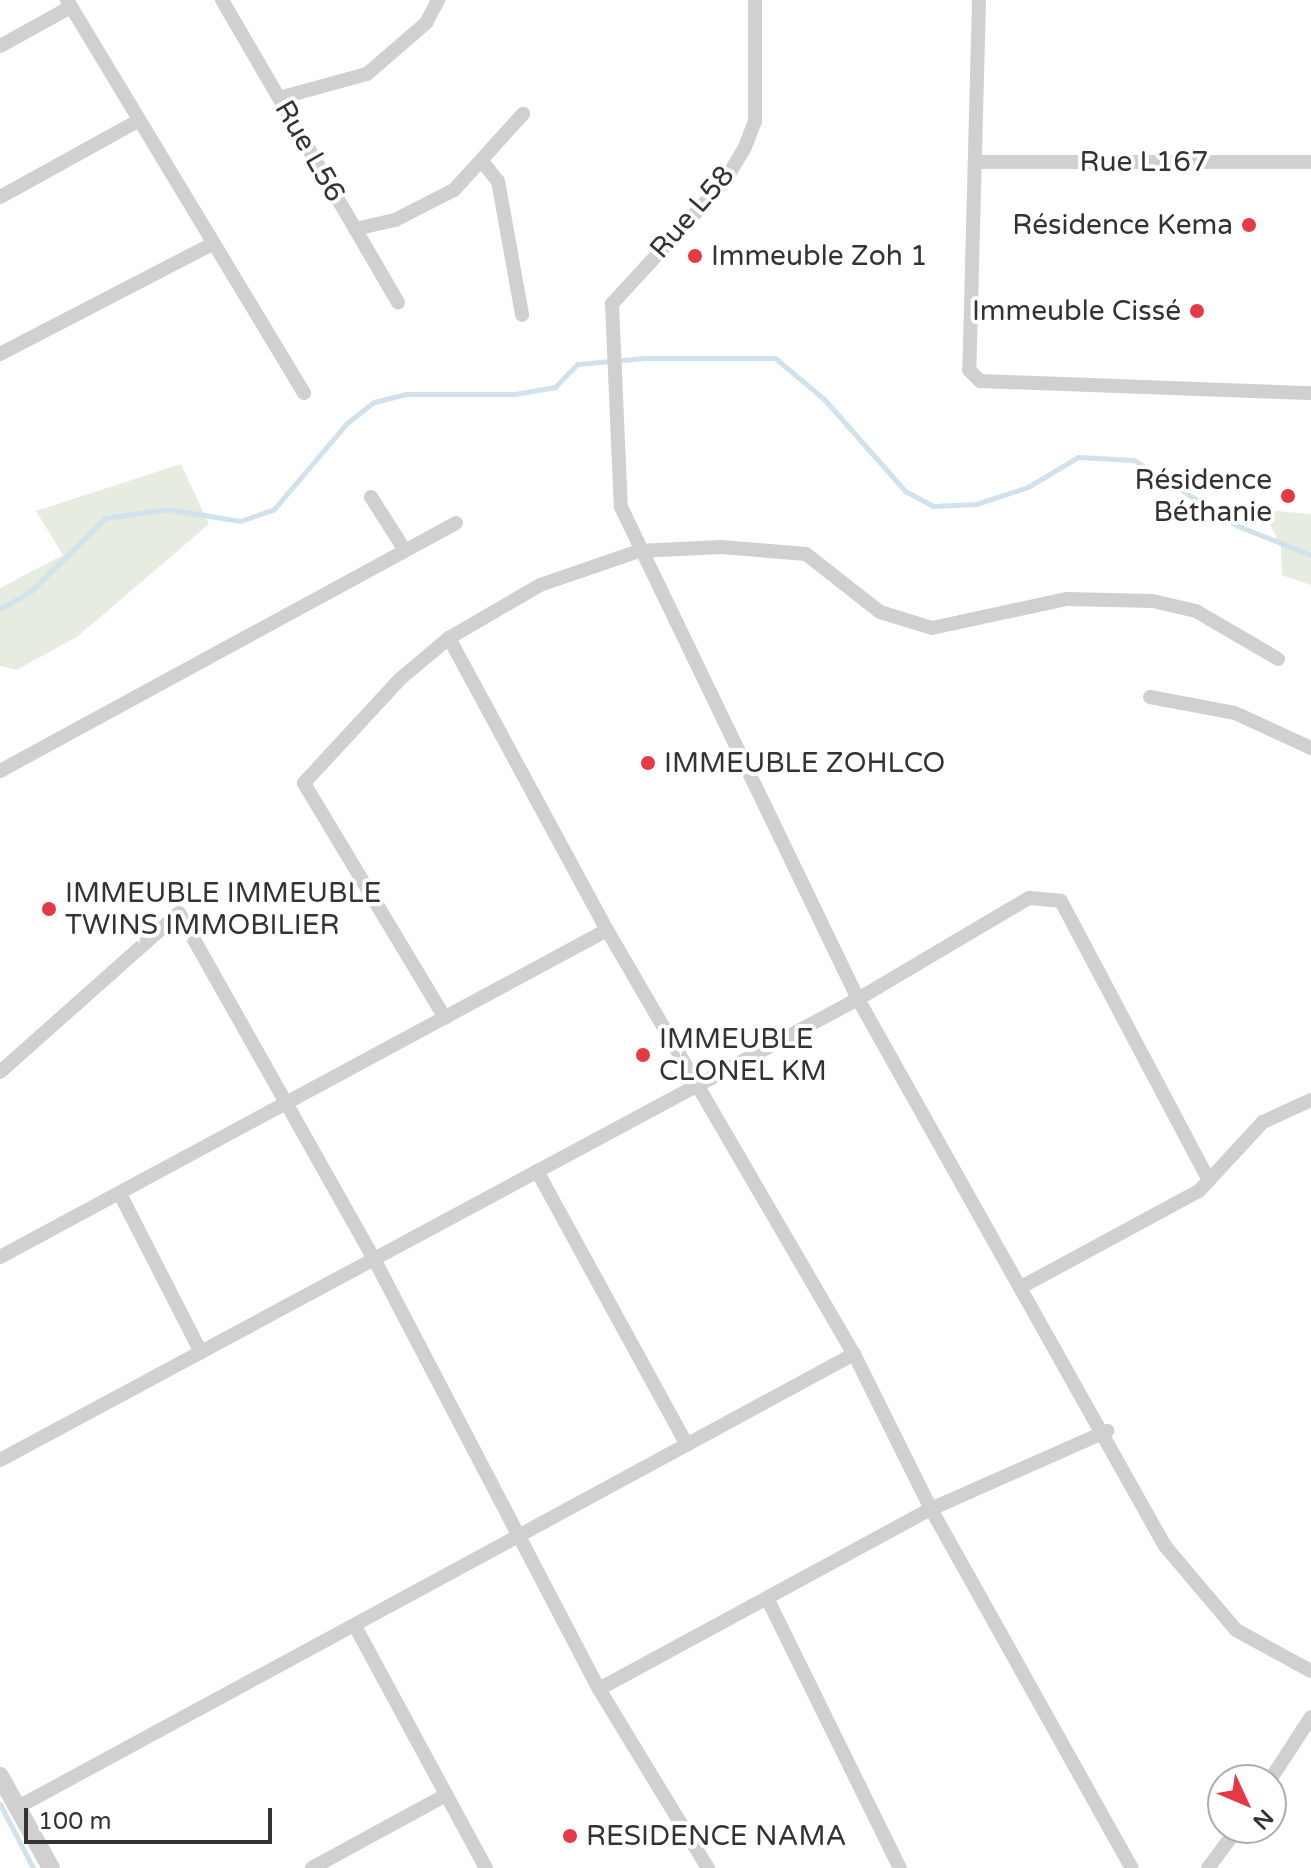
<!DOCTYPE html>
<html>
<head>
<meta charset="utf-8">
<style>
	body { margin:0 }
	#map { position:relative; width:1311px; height:1868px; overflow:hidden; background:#fff; font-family:"Varela Round",sans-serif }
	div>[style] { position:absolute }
	.green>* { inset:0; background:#e6ecdf }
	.stream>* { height:5px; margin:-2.5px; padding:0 2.5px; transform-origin:2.5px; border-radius:2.5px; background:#cfe2ee }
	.minor>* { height:14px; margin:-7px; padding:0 7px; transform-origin:7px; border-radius:7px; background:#d0d0d0 }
	.tertiary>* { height:18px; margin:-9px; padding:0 9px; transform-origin:9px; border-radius:9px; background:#d0d0d0 }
	.dots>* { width:22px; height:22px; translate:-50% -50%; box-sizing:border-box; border:4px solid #fff; border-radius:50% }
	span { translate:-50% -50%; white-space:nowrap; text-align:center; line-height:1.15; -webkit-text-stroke:8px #fff; paint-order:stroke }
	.street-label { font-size:28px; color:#333 }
	.poi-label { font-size:28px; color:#333 }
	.right { translate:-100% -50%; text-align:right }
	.left { translate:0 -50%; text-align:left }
	.north { position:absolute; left:1207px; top:1764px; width:80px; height:80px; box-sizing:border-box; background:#fff; border:2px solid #adadad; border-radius:50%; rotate:134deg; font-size:22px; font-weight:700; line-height:32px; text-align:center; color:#333 }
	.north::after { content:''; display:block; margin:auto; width:28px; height:36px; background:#e63946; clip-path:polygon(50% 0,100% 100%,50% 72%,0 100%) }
	.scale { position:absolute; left:24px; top:1808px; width:248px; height:36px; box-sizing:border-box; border:4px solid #333; border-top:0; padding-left:10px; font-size:24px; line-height:28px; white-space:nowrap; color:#333; -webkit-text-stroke:6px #fff; paint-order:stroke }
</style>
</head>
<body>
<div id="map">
	<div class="green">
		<div style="clip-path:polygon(181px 464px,209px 524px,78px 636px,17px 670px,0 666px,0 588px,63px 555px,36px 511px)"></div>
		<div style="clip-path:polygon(1263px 510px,1311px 514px,1311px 585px,1282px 575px,1281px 547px)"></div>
	</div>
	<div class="stream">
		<div style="left:0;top:609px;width:36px;rotate:-30deg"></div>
		<div style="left:31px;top:591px;width:104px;rotate:-44.6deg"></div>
		<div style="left:105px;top:518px;width:64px;rotate:-8.1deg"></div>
		<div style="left:168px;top:509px;width:73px;rotate:9.5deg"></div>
		<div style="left:240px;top:521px;width:36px;rotate:-19deg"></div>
		<div style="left:274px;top:509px;width:113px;rotate:-49.7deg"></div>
		<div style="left:347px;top:423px;width:34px;rotate:-38deg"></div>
		<div style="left:374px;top:402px;width:32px;rotate:-14deg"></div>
		<div style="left:405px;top:394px;width:110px"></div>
		<div style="left:515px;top:394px;width:41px;rotate:-9.9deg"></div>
		<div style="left:555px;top:387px;width:32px;rotate:-46deg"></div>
		<div style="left:577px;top:364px;width:69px;rotate:-5deg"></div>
		<div style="left:646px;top:358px;width:129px"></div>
		<div style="left:775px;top:358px;width:64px;rotate:39.9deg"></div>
		<div style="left:824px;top:399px;width:123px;rotate:48.6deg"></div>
		<div style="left:905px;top:491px;width:32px;rotate:28deg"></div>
		<div style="left:933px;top:506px;width:43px;rotate:-2.7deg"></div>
		<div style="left:976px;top:504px;width:55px;rotate:-18.1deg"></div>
		<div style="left:1028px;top:487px;width:58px;rotate:-31deg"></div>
		<div style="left:1078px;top:457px;width:56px;rotate:3.1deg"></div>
		<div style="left:1134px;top:460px;width:123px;rotate:32.4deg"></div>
		<div style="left:1238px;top:526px;width:79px;rotate:21.7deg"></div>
		<div style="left:0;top:1804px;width:72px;rotate:62.7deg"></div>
	</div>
	<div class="minor">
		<div style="left:67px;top:0;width:459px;rotate:58.9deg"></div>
		<div style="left:222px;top:0;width:350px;rotate:59.8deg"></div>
		<div style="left:755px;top:0;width:121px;rotate:90deg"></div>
		<div style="left:755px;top:121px;width:30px;rotate:111deg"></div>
		<div style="left:744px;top:149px;width:39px;rotate:121deg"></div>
		<div style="left:724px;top:182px;width:166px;rotate:132.6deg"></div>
		<div style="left:612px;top:304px;width:203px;rotate:87.5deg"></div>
		<div style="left:621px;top:507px;width:546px;rotate:64.28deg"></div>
		<div style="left:858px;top:999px;width:627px;rotate:60.7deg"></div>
		<div style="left:1165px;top:1546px;width:110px;rotate:49.8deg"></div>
		<div style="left:1236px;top:1630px;width:85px;rotate:28.7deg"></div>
		<div style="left:979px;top:0;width:370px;rotate:91.5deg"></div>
		<div style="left:969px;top:370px;width:16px;rotate:45deg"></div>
		<div style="left:980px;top:381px;width:331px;rotate:2.1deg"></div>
		<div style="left:0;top:46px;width:81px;rotate:-28.8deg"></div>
		<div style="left:279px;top:98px;width:91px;rotate:-15.3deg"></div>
		<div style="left:367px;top:74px;width:78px;rotate:-40.8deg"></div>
		<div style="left:426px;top:23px;width:26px;rotate:-62deg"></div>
		<div style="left:977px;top:162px;width:334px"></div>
		<div style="left:484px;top:164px;width:22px;rotate:51deg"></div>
		<div style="left:498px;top:181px;width:136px;rotate:79.8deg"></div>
		<div style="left:0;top:197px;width:155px;rotate:-28.9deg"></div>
		<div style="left:355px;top:229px;width:41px;rotate:-12.7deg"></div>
		<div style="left:395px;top:220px;width:66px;rotate:-27deg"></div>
		<div style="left:454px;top:190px;width:103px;rotate:-47.8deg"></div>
		<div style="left:0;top:354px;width:237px;rotate:-27.4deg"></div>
		<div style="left:371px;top:497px;width:62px;rotate:57.6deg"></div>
		<div style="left:449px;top:638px;width:332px;rotate:61.6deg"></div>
		<div style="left:607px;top:930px;width:491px;rotate:59.8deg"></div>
		<div style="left:854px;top:1354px;width:173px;rotate:63.6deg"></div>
		<div style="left:931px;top:1509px;width:411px;rotate:60.8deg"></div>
		<div style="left:1150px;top:697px;width:86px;rotate:10.7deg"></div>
		<div style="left:1235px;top:713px;width:84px;rotate:24.7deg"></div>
		<div style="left:0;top:771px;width:519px;rotate:-28.54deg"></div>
		<div style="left:445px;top:1018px;width:274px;rotate:-121deg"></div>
		<div style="left:304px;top:783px;width:142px;rotate:-47.3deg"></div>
		<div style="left:400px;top:679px;width:64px;rotate:-39.9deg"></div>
		<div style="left:449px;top:638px;width:105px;rotate:-30.2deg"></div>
		<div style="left:540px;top:585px;width:105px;rotate:-19deg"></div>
		<div style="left:639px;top:551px;width:82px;rotate:-2.8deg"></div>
		<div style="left:721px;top:547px;width:85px;rotate:4.7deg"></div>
		<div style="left:806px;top:554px;width:94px;rotate:38.1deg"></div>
		<div style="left:880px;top:612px;width:54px;rotate:17.1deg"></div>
		<div style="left:932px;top:628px;width:137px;rotate:-12.2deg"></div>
		<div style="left:1066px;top:599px;width:87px;rotate:1.3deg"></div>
		<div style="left:1153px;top:601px;width:44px;rotate:13.1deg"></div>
		<div style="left:1196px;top:611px;width:95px;rotate:30.3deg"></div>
		<div style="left:0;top:1072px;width:239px;rotate:-41.6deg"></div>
		<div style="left:179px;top:913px;width:395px;rotate:60.6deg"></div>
		<div style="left:373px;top:1257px;width:488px;rotate:62.4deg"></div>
		<div style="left:599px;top:1689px;width:210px;rotate:58.7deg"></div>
		<div style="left:537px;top:1171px;width:312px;rotate:61.3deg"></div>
		<div style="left:120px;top:1194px;width:178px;rotate:62.9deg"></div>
		<div style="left:0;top:1257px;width:689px;rotate:-28.31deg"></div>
		<div style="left:1023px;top:1286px;width:200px;rotate:-28.4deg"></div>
		<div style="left:1199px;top:1191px;width:94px;rotate:-47.2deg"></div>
		<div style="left:1263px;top:1122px;width:53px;rotate:-24.6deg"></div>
		<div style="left:0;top:1460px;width:974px;rotate:-28.25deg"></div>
		<div style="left:858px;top:999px;width:199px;rotate:-30.6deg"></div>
		<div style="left:1029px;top:898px;width:32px;rotate:5deg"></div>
		<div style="left:1061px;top:901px;width:316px;rotate:62.1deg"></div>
		<div style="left:767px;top:1598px;width:301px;rotate:63.8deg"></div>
		<div style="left:355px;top:1626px;width:275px;rotate:61.6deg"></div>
		<div style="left:599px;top:1689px;width:378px;rotate:-28.5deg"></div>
		<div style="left:931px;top:1509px;width:193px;rotate:-23.9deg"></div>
		<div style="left:1270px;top:1780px;width:75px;rotate:-56.9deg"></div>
		<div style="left:18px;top:1807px;width:951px;rotate:-28.45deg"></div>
		<div style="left:312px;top:1868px;width:153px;rotate:-28.6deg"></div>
		<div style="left:1208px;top:1868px;width:50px;rotate:-53.1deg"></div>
	</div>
	<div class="tertiary">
		<div style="left:0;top:1776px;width:105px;rotate:61deg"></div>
	</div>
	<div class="dots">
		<div style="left:1249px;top:225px;background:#e63946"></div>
		<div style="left:695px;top:256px;background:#e63946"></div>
		<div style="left:1197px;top:311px;background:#e63946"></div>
		<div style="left:1288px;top:496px;background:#e63946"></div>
		<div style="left:648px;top:763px;background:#e63946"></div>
		<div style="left:49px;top:909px;background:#e63946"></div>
		<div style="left:643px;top:1055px;background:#e63946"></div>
		<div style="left:570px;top:1836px;background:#e63946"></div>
	</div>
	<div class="street-label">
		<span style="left:310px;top:151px;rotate:60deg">Rue L56</span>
		<span style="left:1144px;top:162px">Rue L167</span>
		<span style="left:692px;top:212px;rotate:-49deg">Rue L58</span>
	</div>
	<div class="poi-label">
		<span class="right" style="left:1233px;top:225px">Résidence Kema</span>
		<span class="left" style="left:711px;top:256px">Immeuble Zoh 1</span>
		<span class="right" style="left:1181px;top:311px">Immeuble Cissé</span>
		<span class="right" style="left:1272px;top:496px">Résidence<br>Béthanie</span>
		<span class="left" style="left:664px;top:763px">IMMEUBLE ZOHLCO</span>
		<span class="left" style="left:65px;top:909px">IMMEUBLE IMMEUBLE<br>TWINS IMMOBILIER</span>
		<span class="left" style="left:659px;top:1055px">IMMEUBLE<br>CLONEL KM</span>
		<span class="left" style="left:586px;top:1836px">RESIDENCE NAMA</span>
	</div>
	<div class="north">N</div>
	<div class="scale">100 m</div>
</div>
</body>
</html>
